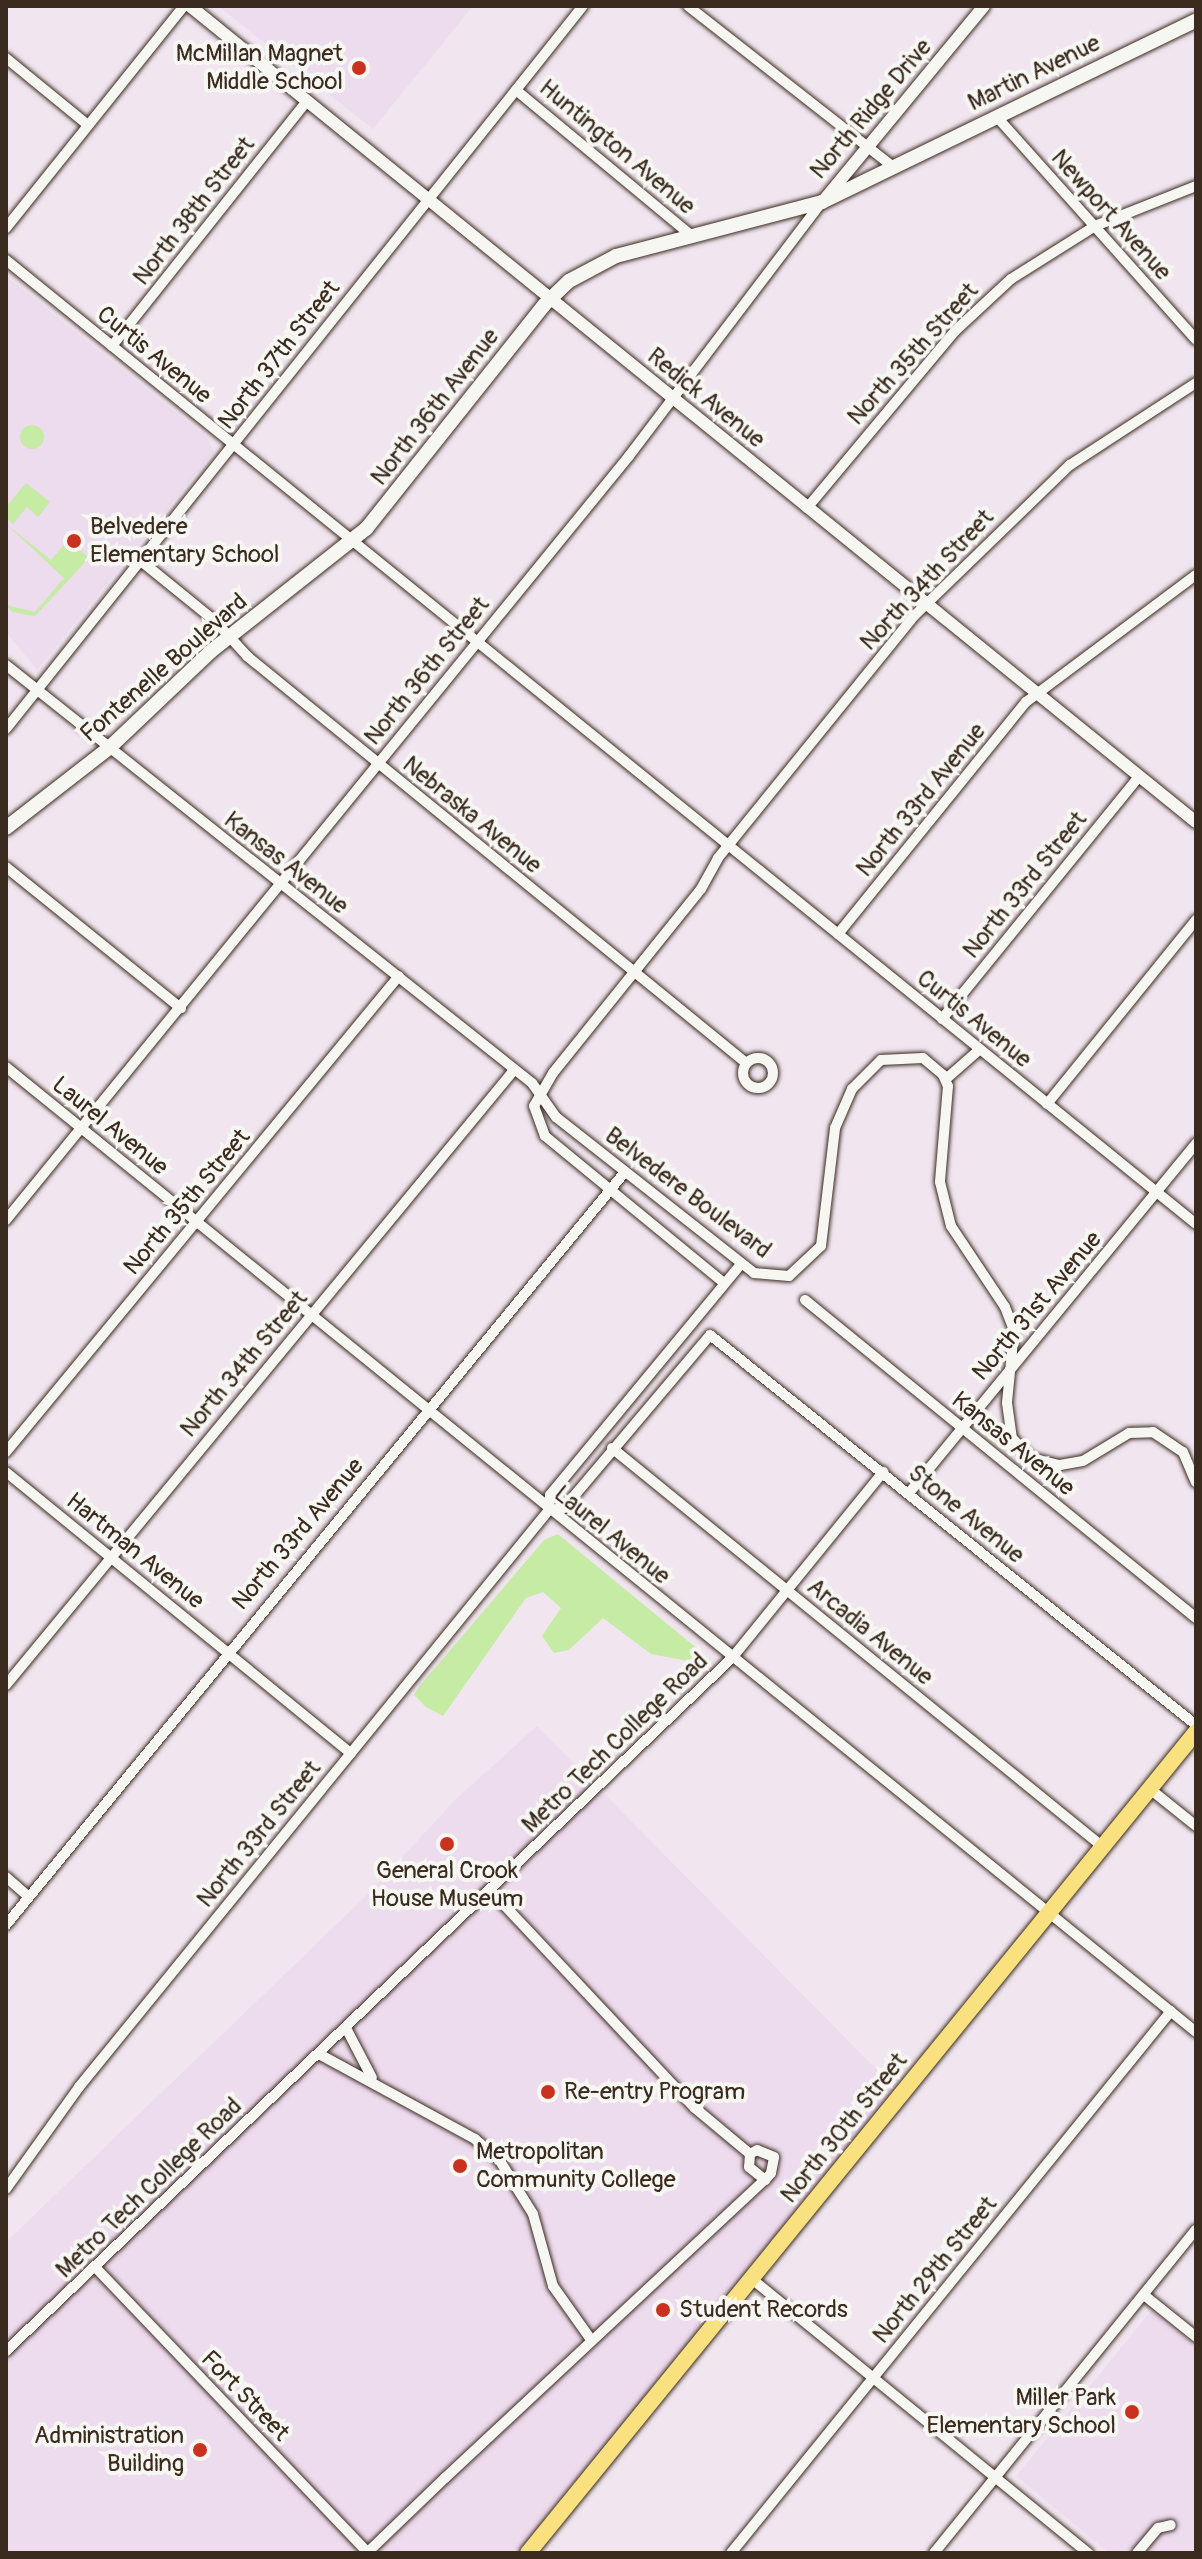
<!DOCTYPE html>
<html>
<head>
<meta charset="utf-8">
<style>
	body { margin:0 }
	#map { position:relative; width:1202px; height:2559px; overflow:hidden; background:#f1e6f0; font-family:Pangolin,sans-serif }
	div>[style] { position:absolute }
	.built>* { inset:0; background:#eddbee }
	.green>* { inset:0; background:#c5eba5 }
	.round { border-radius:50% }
	.roads { filter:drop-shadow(0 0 2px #3b2a1e) drop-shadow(0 0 2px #3b2a1e) }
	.minor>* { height:10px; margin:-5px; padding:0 5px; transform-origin:5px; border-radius:5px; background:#f6f6f2 }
	.minor>.ring { margin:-5px; padding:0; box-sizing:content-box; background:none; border:10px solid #f6f6f2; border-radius:50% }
	.tertiary>* { height:12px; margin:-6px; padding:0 6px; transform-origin:6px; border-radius:6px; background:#f6f6f2 }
	.secondary>* { height:14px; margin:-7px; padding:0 7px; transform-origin:7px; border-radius:7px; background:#f6f6f2 }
	.trunk>* { height:16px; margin:-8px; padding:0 8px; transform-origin:8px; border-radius:8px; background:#fae180 }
	.dots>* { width:22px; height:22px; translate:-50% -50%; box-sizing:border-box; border:4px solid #f6f6f2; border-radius:50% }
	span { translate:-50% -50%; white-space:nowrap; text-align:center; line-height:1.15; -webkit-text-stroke:8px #f6f6f2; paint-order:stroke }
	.poi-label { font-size:24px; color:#3b2a1e }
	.right { translate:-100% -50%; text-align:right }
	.left { translate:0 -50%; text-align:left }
	.street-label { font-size:24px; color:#3b2a1e }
	.frame { position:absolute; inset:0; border:8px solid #3b2a1e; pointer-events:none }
</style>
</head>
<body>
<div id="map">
	<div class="built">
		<div style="clip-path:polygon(218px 6px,473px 6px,373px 129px)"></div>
		<div style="clip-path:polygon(6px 276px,207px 438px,214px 451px,37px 670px,6px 632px)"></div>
		<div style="clip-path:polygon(537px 1726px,897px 2090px,518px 2553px,6px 2553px,6px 2242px,364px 1898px,456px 1799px)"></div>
		<div style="clip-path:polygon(1151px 2311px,1196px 2347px,1196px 2553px,1109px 2553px,1016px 2476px)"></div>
	</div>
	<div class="green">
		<div class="round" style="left:20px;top:425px;width:24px;height:24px"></div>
		<div style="clip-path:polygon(26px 483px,50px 502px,38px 517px,27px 507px,13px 524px,6px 518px,6px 507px)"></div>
		<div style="clip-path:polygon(6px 524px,51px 560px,68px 540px,89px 558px,35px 616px,12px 612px,6px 605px,35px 612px,64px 578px)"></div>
		<div style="clip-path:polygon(558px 1534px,711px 1660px,704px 1664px,651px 1654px,603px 1618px,569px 1650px,554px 1653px,542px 1636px,561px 1608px,543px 1592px,526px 1598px,443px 1716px,426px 1707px,414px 1695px,418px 1688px,544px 1540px)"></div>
	</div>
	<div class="roads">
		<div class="minor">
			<div style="left:688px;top:6px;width:259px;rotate:38.1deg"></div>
			<div style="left:6px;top:58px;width:106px;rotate:39.3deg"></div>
			<div style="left:516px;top:90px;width:229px;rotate:39.7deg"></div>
			<div style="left:996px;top:116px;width:300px;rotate:48.2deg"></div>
			<div style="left:6px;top:228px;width:285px;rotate:-51.3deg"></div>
			<div style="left:6px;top:260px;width:1531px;rotate:39.01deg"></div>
			<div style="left:112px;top:346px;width:313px;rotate:-51.5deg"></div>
			<div style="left:807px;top:508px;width:231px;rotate:-50.1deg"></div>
			<div style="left:955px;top:331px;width:76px;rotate:-42.9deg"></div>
			<div style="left:1011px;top:279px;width:99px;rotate:-32.2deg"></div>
			<div style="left:1095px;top:226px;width:109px;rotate:-21.6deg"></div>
			<div style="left:141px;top:561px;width:97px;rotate:39.1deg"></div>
			<div style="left:216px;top:622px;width:46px;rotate:47.6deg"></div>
			<div style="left:247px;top:656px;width:643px;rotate:39.19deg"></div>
			<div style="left:6px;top:665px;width:672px;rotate:38.47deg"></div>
			<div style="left:532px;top:1083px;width:42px;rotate:54.8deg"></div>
			<div style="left:556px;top:1117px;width:252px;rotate:38.2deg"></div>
			<div style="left:754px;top:1273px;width:35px;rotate:5deg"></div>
			<div style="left:789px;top:1276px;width:44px;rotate:-43.2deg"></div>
			<div style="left:821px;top:1246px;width:119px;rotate:-83.2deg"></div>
			<div style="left:835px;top:1128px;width:43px;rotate:-66.4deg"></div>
			<div style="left:852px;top:1089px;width:41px;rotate:-45deg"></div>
			<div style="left:881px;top:1060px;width:42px;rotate:-2.7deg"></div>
			<div style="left:923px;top:1058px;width:26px;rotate:40deg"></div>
			<div style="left:943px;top:1075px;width:12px;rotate:66deg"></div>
			<div style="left:948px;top:1086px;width:96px;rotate:94.8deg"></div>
			<div style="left:940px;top:1182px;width:45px;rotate:76deg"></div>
			<div style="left:951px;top:1226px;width:97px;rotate:56.3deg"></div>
			<div style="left:1005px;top:1307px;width:26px;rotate:69deg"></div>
			<div style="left:1014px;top:1331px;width:72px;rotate:95.6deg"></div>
			<div style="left:1007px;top:1403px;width:35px;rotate:82deg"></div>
			<div style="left:1012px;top:1438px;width:28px;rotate:46deg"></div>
			<div style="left:1031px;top:1458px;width:30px;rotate:14deg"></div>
			<div style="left:1060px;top:1465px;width:23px;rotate:-10deg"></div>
			<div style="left:1083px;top:1461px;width:54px;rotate:-31.3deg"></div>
			<div style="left:1129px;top:1433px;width:24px;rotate:-2deg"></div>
			<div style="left:1153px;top:1432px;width:36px;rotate:34deg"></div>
			<div style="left:1183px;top:1452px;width:33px;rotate:67deg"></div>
			<div style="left:6px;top:729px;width:925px;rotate:-51.41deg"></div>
			<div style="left:6px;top:867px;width:225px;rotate:38.9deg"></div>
			<div style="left:838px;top:934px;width:299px;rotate:-51deg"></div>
			<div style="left:1026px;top:702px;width:212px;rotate:-36.8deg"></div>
			<div style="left:942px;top:1019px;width:312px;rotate:-50.9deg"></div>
			<div class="ring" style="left:743px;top:1058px;width:20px;height:20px"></div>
			<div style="left:6px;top:1067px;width:1532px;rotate:39.04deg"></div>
			<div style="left:946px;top:1079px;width:45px;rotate:-41.4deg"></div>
			<div style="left:1047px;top:1104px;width:237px;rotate:-51deg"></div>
			<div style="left:6px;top:1220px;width:986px;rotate:-50.8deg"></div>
			<div style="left:629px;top:456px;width:319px;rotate:-52.8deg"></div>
			<div style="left:724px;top:1283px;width:232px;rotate:-140.6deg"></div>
			<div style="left:545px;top:1136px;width:32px;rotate:-110deg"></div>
			<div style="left:534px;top:1106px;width:38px;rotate:-60deg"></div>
			<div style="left:553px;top:1073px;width:236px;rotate:-51.2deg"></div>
			<div style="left:701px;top:889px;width:35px;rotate:-61deg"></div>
			<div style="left:718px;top:858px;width:313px;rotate:-51deg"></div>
			<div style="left:915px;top:615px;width:216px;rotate:-44.1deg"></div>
			<div style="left:1070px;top:465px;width:150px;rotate:-33.1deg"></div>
			<div style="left:805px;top:1300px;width:504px;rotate:39.12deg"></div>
			<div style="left:612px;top:1448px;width:633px;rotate:39.1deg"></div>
			<div style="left:6px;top:1452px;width:617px;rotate:-50.46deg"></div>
			<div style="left:6px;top:1472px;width:445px;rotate:39.2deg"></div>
			<div style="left:909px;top:1493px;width:453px;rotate:-50.6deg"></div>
			<div style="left:549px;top:1510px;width:15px;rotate:-86deg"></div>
			<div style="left:550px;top:1495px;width:298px;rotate:-50.4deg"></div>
			<div style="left:6px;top:1685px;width:798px;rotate:-50.44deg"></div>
			<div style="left:1150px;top:1789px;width:59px;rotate:38.8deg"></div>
			<div style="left:6px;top:1877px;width:30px;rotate:41deg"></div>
			<div style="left:490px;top:1890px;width:299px;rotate:46.8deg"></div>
			<div style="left:695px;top:2108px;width:72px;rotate:39.9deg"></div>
			<div style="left:6px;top:1925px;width:975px;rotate:-50.58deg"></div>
			<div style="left:346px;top:2028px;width:56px;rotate:62.5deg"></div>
			<div style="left:319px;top:2054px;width:178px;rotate:28.6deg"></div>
			<div style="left:475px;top:2139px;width:33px;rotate:41deg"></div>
			<div style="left:500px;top:2161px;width:62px;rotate:58.1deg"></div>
			<div style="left:533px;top:2214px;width:75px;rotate:74.5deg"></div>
			<div style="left:553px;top:2286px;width:67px;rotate:54.7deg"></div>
			<div style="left:6px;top:2189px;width:125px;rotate:-54.4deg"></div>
			<div style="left:79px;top:2087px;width:744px;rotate:-50.84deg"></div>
			<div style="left:549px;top:1510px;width:15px;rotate:-8deg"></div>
			<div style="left:564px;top:1508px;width:226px;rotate:-49.8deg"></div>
			<div style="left:710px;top:1335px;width:623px;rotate:38.75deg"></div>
			<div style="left:95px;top:2267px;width:395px;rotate:46.3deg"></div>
			<div style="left:752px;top:2279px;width:434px;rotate:39.2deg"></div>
			<div style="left:1144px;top:2295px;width:67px;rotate:38.9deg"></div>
			<div style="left:6px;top:2351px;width:1004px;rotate:-43.67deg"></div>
			<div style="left:732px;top:1658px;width:240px;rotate:-50.9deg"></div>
			<div style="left:367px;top:2553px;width:108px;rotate:-43.9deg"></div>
			<div style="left:445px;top:2478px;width:437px;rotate:-43deg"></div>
			<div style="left:765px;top:2180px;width:9px;rotate:-49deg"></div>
			<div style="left:771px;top:2173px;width:16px;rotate:-79deg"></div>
			<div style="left:774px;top:2157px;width:18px;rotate:-158deg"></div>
			<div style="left:757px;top:2150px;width:8px;rotate:150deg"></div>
			<div style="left:750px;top:2154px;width:13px;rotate:94deg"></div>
			<div style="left:749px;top:2167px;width:21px;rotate:39deg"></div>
			<div style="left:731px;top:2553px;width:698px;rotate:-50.93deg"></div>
			<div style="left:934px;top:2553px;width:416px;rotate:-51deg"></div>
			<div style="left:1137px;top:2553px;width:33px;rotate:-50deg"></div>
			<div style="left:1158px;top:2528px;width:13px;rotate:-13deg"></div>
		</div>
		<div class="tertiary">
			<div style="left:190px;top:6px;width:1295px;rotate:39.05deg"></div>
			<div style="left:824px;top:200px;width:251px;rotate:-50.5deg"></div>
		</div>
		<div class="secondary">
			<div style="left:6px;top:828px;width:130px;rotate:-37.8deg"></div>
			<div style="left:109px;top:748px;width:139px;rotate:-43.5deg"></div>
			<div style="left:210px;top:652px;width:199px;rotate:-38.3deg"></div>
			<div style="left:366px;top:529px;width:286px;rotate:-51.5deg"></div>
			<div style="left:544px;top:305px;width:35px;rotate:-44deg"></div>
			<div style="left:569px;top:281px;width:53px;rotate:-28deg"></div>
			<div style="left:616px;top:256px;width:213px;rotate:-14.7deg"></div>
			<div style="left:822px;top:202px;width:416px;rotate:-25.9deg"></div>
		</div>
		<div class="trunk">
			<div style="left:528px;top:2553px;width:1058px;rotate:-50.87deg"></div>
		</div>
	</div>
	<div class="dots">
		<div style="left:359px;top:68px;background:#c8321e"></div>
		<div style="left:74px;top:541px;background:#c8321e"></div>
		<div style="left:447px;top:1844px;background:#c8321e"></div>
		<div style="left:548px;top:2092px;background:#c8321e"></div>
		<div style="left:460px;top:2166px;background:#c8321e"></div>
		<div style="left:663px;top:2310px;background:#c8321e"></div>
		<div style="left:1132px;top:2412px;background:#c8321e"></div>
		<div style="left:200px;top:2450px;background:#c8321e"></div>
	</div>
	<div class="poi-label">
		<span class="right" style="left:343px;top:68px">McMillan Magnet<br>Middle School</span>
		<span class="left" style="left:90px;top:541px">Belvedere<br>Elementary School</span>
		<span style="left:447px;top:1885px">General Crook<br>House Museum</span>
		<span class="left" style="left:564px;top:2092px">Re-entry Program</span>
		<span class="left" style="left:476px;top:2166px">Metropolitan<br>Community College</span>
		<span class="left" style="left:679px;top:2310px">Student Records</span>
		<span class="right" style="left:1116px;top:2412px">Miller Park<br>Elementary School</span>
		<span class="right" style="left:184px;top:2450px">Administration<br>Building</span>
	</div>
	<div class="street-label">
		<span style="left:1034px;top:73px;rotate:-26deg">Martin Avenue</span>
		<span style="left:871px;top:109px;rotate:-50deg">North Ridge Drive</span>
		<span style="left:617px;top:147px;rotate:40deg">Huntington Avenue</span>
		<span style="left:194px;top:211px;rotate:-52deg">North 38th Street</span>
		<span style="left:1111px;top:215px;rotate:48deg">Newport Avenue</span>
		<span style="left:913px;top:354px;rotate:-48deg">North 35th Street</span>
		<span style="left:154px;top:355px;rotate:39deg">Curtis Avenue</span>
		<span style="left:279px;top:355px;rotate:-52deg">North 37th Street</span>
		<span style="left:706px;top:398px;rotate:39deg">Redick Avenue</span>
		<span style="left:435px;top:407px;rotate:-52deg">North 36th Avenue</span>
		<span style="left:927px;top:580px;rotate:-47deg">North 34th Street</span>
		<span style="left:164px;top:668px;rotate:-41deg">Fontenelle Boulevard</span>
		<span style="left:427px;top:671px;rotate:-51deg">North 36th Street</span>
		<span style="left:921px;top:800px;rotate:-51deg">North 33rd Avenue</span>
		<span style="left:472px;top:815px;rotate:39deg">Nebraska Avenue</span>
		<span style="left:286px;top:863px;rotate:38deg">Kansas Avenue</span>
		<span style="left:1025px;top:885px;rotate:-51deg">North 33rd Street</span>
		<span style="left:974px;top:1019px;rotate:39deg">Curtis Avenue</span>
		<span style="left:110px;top:1126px;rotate:39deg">Laurel Avenue</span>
		<span style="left:688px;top:1193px;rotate:37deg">Belvedere Boulevard</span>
		<span style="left:187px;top:1202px;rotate:-50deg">North 35th Street</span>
		<span style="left:1037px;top:1306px;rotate:-50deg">North 31st Avenue</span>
		<span style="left:244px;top:1364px;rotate:-50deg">North 34th Street</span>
		<span style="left:1013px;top:1444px;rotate:39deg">Kansas Avenue</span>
		<span style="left:966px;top:1514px;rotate:39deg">Stone Avenue</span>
		<span style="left:298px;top:1534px;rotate:-50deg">North 33rd Avenue</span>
		<span style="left:612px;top:1535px;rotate:39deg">Laurel Avenue</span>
		<span style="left:135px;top:1551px;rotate:39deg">Hartman Avenue</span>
		<span style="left:870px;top:1632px;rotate:39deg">Arcadia Avenue</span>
		<span style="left:615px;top:1743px;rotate:-44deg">Metro Tech College Road</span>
		<span style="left:259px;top:1834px;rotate:-51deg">North 33rd Street</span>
		<span style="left:844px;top:2128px;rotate:-51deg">North 30th Street</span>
		<span style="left:149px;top:2188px;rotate:-44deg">Metro Tech College Road</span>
		<span style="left:935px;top:2270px;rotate:-51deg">North 29th Street</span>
		<span style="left:245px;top:2396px;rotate:46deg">Fort Street</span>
	</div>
	<div class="frame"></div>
</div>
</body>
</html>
